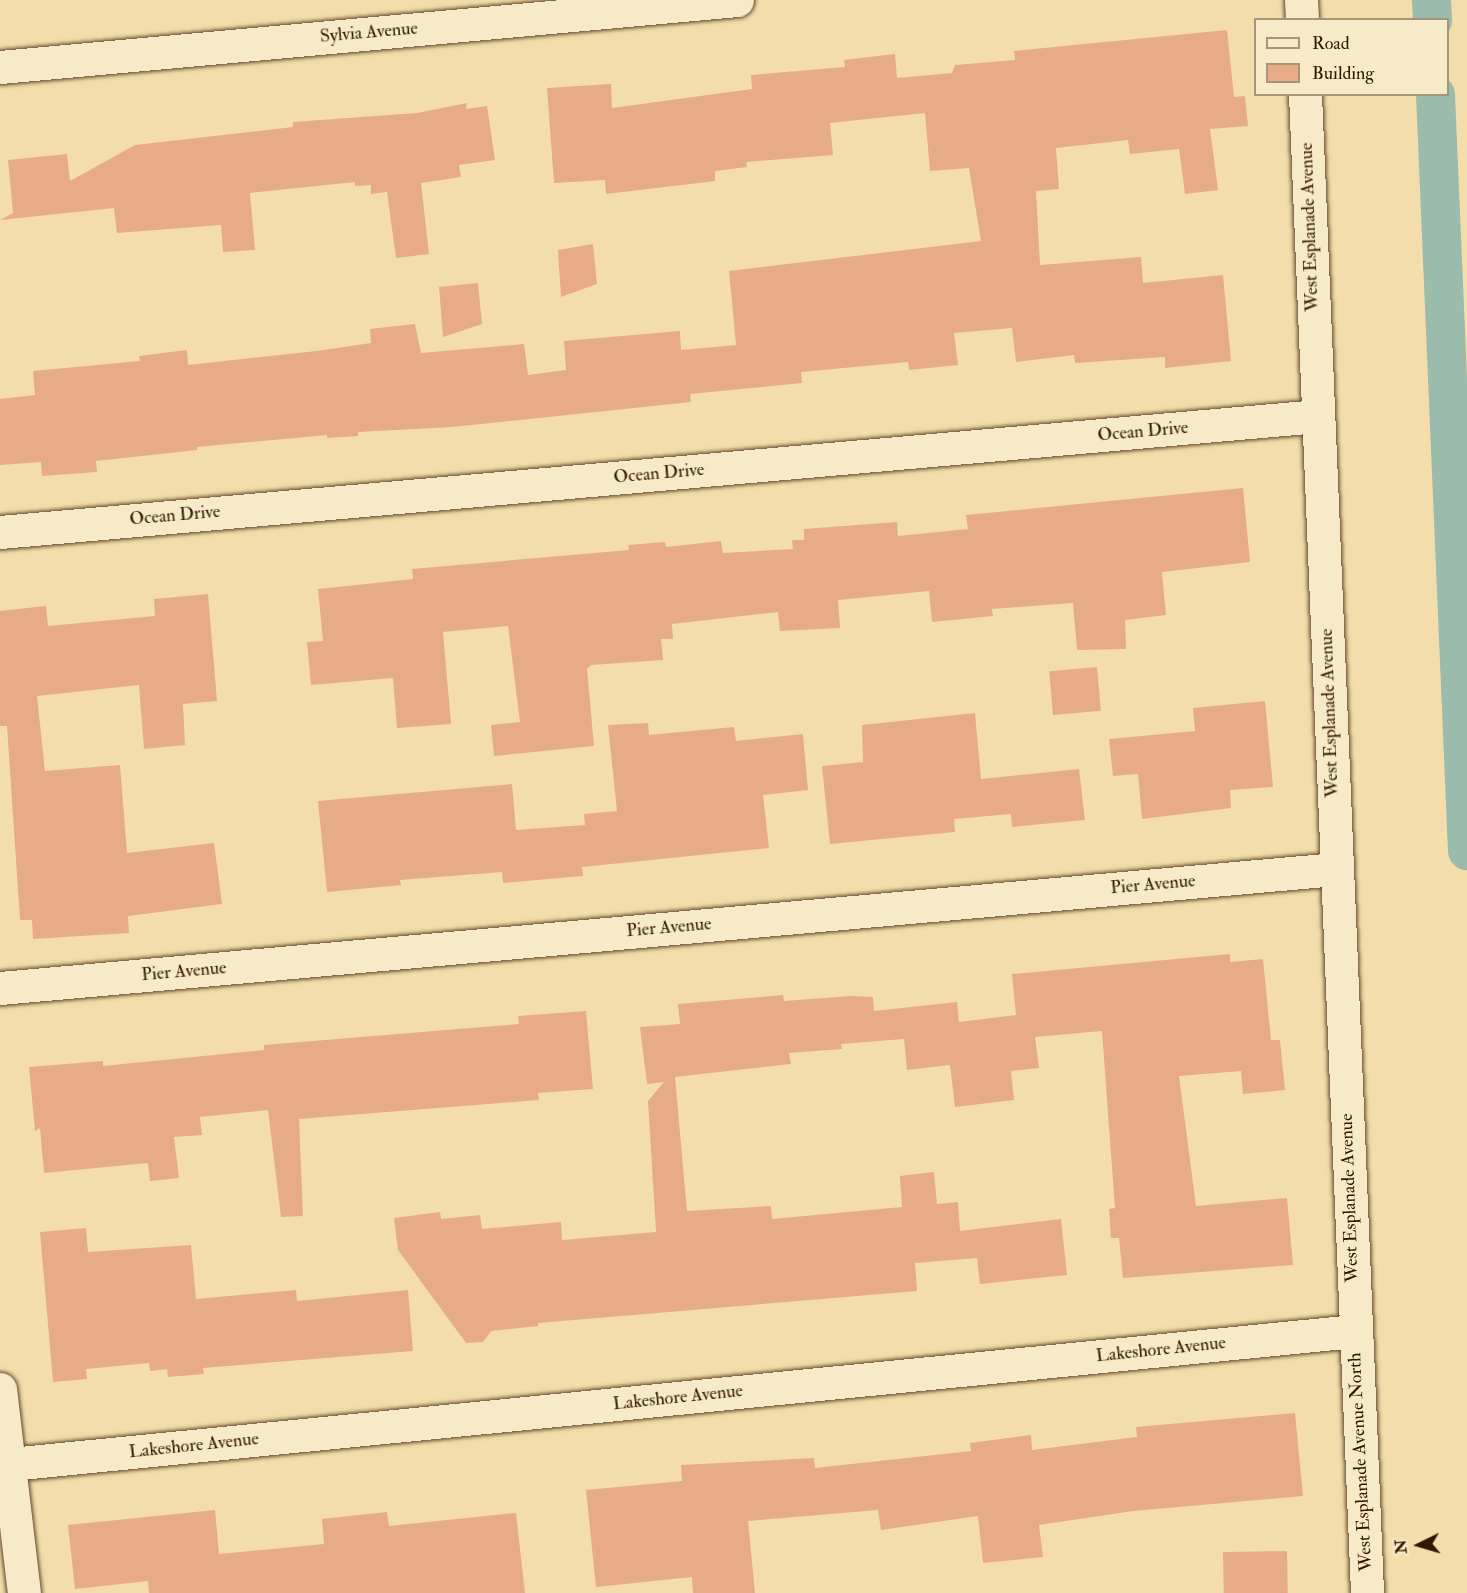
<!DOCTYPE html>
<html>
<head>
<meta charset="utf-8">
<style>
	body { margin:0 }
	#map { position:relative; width:1467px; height:1593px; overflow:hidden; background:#f3deab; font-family:"IM FELL Double Pica",serif }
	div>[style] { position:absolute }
	.canal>* { height:39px; margin:-19.5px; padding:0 19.5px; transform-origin:19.5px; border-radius:19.5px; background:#9bbcac }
	.building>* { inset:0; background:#e8ab87; transform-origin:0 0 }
	.roads { filter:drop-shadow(0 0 2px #62482c) drop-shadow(0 0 2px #62482c) }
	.minor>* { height:33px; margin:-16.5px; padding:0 16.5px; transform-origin:16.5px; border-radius:16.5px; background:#f7eac8 }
	.secondary>* { height:33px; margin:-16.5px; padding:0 16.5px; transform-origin:16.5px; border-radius:16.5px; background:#f7eac8 }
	span { translate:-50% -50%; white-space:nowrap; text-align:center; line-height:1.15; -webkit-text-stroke:5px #f7eac8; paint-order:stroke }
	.street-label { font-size:18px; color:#321601 }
	.legend { position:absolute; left:1254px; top:18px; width:195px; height:78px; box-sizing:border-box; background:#f7eac8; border:2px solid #a89578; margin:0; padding:8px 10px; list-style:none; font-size:18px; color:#321601 }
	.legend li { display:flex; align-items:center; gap:12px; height:30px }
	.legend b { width:30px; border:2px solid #a89578 }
	.north { position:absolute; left:1389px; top:1515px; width:60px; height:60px; -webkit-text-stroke:4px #f7eac8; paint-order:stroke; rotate:265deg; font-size:16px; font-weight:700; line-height:24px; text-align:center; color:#321601 }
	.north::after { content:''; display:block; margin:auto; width:21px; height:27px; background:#321601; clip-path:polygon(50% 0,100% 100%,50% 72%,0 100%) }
</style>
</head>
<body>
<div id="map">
	<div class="canal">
		<div style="left:1431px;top:0;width:20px;rotate:87deg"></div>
		<div style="left:1435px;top:94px;width:757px;rotate:87.58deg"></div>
	</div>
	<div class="building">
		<div style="clip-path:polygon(1227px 30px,1234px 97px,1245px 96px,1248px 126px,1210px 129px,1218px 190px,1185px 194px,1179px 149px,1130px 154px,1128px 140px,1056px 148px,1059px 189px,1036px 191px,1040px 265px,1141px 257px,1143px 283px,1223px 275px,1231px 361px,1165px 368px,1165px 357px,1075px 363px,1074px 355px,1016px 362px,1012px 328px,954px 333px,958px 365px,909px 370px,908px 362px,801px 372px,802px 383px,690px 394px,691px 402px,452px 427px,358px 432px,358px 436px,327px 438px,327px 435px,197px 447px,197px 450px,96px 461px,97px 472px,42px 476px,41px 462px,0 465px,0 399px,35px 395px,33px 371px,140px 361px,139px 356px,187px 350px,188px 365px,317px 351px,371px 343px,370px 329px,415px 324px,421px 353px,524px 344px,528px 375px,566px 370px,564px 341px,680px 331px,681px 350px,736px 345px,729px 271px,981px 241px,969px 168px,930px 171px,925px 113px,830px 123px,833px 155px,746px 162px,747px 167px,715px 171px,715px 181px,606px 194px,605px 180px,554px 183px,547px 88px,611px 84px,612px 108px,752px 89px,751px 75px,845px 67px,844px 60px,895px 54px,897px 78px,952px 73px,955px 65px,1015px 60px,1014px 51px)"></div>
		<div style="clip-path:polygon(467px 103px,466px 109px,487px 106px,495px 160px,459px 165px,461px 177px,421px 183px,429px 254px,396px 258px,387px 192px,371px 194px,371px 185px,355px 186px,355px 182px,250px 193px,255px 250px,223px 252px,221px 225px,117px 233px,114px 208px,0 220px,13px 213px,8px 160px,67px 154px,70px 181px,135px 145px,293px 127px,293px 122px,417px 113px)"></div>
		<div style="clip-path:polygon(593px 244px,597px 284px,561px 297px,558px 250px)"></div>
		<div style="clip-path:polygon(478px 283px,482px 324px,443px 337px,439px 287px)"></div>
		<div style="clip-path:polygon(1243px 488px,1250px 562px,1162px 572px,1166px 615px,1125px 620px,1126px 649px,1077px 650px,1073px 603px,992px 609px,993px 616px,932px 622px,929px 591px,838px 600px,840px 628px,780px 631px,778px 612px,672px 624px,673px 639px,661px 639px,663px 660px,591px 665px,587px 669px,594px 746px,494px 756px,491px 725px,520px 722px,508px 626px,443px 632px,451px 724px,397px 728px,393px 678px,311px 685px,307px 642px,323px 641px,318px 589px,413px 579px,412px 569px,629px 550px,628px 545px,665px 542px,666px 547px,721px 541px,723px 553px,793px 549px,792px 540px,804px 540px,804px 529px,897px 522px,898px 536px,968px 529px,966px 515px)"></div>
		<div style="clip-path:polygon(208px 594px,217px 701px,183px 704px,185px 745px,144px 749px,139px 685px,37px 696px,45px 771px,120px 765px,127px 853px,214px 843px,222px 904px,128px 916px,129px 933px,33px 939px,32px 920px,20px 920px,7px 726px,0 726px,0 611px,46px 606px,48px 626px,155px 616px,154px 599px)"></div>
		<div style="left:1097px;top:667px;width:44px;height:48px;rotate:85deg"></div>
		<div style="clip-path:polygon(1265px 701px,1273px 787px,1230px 790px,1231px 808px,1142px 819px,1138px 774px,1113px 776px,1109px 739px,1195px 731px,1193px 708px)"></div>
		<div style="clip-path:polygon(975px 713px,981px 779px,1079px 769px,1085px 820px,1012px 827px,1011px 814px,954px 819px,955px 832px,830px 844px,822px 766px,863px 762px,862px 725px)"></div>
		<div style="clip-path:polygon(648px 723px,649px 735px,734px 727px,736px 741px,803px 734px,808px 790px,763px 795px,769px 848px,582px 867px,583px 876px,503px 883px,502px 872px,400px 880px,401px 885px,327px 892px,318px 801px,512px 784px,516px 830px,585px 825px,584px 814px,617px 811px,608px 725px)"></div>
		<div style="clip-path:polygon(1230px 954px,1230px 962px,1263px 959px,1271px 1040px,1280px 1040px,1285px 1090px,1243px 1094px,1241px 1071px,1179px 1076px,1196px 1206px,1287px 1198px,1293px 1265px,1123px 1278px,1119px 1238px,1111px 1238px,1109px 1209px,1115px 1208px,1102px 1031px,1035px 1037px,1039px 1068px,1011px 1071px,1014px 1100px,955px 1107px,950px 1065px,907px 1070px,904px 1039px,841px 1044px,842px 1049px,789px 1053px,791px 1064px,675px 1077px,687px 1211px,771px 1206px,772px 1219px,902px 1207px,900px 1176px,934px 1172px,937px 1204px,958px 1202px,960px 1231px,1061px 1219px,1067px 1275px,980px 1284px,977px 1258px,915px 1263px,917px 1291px,538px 1323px,538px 1326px,491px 1331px,483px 1342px,466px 1343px,398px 1250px,394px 1218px,440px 1212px,441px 1219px,480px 1215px,482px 1229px,561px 1222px,562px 1240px,656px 1232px,648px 1101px,664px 1082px,647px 1084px,640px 1027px,680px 1024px,678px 1004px,783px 995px,784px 1001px,851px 996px,873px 997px,874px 1011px,957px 1002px,959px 1022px,1016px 1015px,1012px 974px)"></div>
		<div style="clip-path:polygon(586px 1011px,593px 1089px,538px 1093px,539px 1100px,299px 1119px,303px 1216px,281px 1217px,268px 1110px,200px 1117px,202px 1135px,174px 1137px,179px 1178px,150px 1181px,148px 1163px,44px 1173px,40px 1128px,35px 1131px,29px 1067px,103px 1061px,103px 1066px,264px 1050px,264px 1045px,519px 1024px,518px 1016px)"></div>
		<div style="clip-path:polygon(86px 1228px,88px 1252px,191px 1245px,196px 1299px,296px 1290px,297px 1301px,408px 1290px,413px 1351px,203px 1368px,204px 1374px,168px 1377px,167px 1369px,150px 1371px,149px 1363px,86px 1369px,87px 1379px,53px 1382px,40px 1232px)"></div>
		<div style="clip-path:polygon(1295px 1413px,1303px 1496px,1133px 1511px,1039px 1525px,1043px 1557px,983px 1563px,978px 1516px,881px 1530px,878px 1510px,748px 1521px,755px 1593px,693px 1593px,692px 1577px,596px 1587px,586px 1490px,682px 1481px,681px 1465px,814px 1458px,815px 1468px,971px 1451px,970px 1443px,1031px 1435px,1032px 1450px,1137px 1437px,1136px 1427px)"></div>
		<div style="clip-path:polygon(215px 1510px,219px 1554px,324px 1544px,322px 1519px,387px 1512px,389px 1526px,516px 1513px,525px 1593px,149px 1593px,148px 1581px,75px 1589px,68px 1525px)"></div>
		<div style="left:1287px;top:1551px;width:42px;height:64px;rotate:89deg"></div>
	</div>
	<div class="roads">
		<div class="minor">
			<div style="left:0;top:67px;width:740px;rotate:-5.19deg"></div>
			<div style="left:0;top:532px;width:1323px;rotate:-5.03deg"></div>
			<div style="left:0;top:988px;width:1342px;rotate:-5.09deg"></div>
			<div style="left:0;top:1389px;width:205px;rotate:83.3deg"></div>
			<div style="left:0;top:1465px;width:1362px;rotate:-5.65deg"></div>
		</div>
		<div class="secondary">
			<div style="left:1301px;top:0;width:20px;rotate:87deg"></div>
			<div style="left:1305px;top:94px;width:1500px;rotate:87.63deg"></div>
		</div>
	</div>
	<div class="street-label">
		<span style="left:369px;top:33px;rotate:-5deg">Sylvia Avenue</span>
		<span style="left:1310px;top:227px;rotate:-92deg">West Esplanade Avenue</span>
		<span style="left:1143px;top:432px;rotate:-5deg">Ocean Drive</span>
		<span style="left:659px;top:474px;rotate:-5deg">Ocean Drive</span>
		<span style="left:175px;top:516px;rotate:-5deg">Ocean Drive</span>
		<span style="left:1330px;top:713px;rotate:-92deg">West Esplanade Avenue</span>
		<span style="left:1153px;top:885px;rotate:-5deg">Pier Avenue</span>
		<span style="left:669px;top:928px;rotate:-5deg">Pier Avenue</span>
		<span style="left:184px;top:972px;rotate:-5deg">Pier Avenue</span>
		<span style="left:1350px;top:1198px;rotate:-92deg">West Esplanade Avenue</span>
		<span style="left:1161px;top:1350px;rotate:-6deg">Lakeshore Avenue</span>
		<span style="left:678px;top:1398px;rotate:-6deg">Lakeshore Avenue</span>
		<span style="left:194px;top:1446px;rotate:-6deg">Lakeshore Avenue</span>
		<span style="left:1361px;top:1462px;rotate:-93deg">West Esplanade Avenue North</span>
	</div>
	<ul class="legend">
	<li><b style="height:8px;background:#f7eac8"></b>Road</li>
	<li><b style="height:16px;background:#e8ab87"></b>Building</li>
	</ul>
	<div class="north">N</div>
</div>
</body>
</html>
